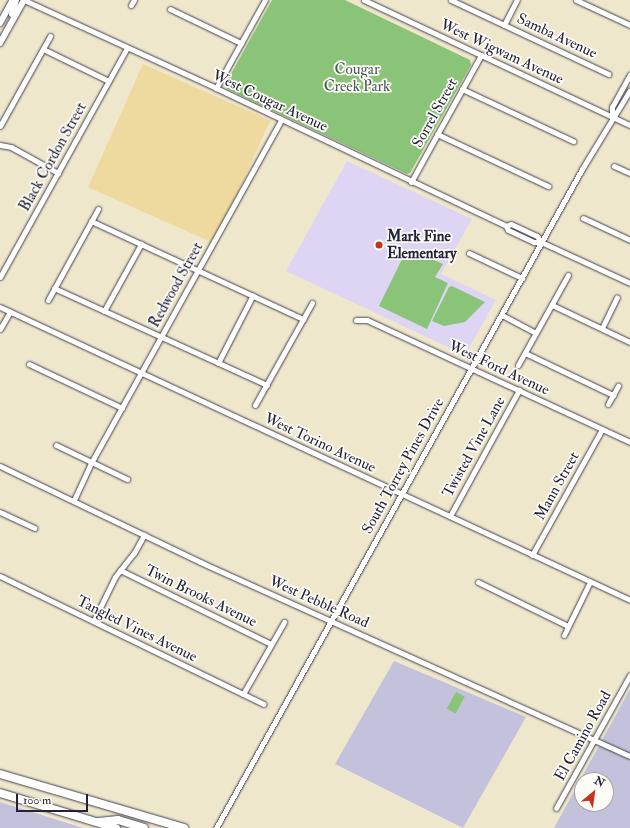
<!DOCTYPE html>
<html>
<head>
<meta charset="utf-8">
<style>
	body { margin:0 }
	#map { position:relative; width:630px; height:828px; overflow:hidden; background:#efe7cb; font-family:"IM FELL Double Pica",serif }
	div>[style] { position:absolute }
	.built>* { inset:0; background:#ded5f5 }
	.industrial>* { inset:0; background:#c3c1db }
	.green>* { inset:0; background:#8ac479; transform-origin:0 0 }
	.sand>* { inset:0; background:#eeda9e; transform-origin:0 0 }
	.roads { filter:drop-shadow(0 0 1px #414051) drop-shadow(0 0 1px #414051) }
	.minor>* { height:5px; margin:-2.5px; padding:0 2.5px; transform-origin:2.5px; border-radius:2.5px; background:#fff }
	.major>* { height:6px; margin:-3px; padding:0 3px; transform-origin:3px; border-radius:3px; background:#fff }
	.highway>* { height:8px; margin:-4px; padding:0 4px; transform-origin:4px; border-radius:4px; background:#fff }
	.dots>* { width:11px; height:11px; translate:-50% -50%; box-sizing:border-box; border:2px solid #fdfcf7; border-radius:50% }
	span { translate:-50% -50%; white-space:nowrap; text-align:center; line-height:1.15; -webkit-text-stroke:3.5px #fdfcf7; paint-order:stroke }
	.street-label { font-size:15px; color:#22223b }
	.park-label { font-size:15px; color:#465b51 }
	.poi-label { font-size:15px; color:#22223b; font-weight:700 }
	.left { translate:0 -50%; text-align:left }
	.north { position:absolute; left:574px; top:772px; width:40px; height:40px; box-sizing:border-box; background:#fdfcf7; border:1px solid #a5a5ac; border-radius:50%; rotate:29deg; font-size:11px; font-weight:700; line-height:16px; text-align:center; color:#22223b }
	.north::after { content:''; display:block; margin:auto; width:14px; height:18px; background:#c8321e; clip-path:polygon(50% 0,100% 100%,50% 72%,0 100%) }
	.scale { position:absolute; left:16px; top:794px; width:72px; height:18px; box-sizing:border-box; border:2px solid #22223b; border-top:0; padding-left:5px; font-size:12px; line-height:14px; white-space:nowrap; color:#22223b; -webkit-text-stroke:3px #fdfcf7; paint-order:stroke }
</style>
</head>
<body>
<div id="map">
	<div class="built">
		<div style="clip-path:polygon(347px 161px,472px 219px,441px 274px,496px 300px,465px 355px,286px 271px)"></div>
	</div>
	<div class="industrial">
		<div style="clip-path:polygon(394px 661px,526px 717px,463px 828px,335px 764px)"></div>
		<div style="clip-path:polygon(evenodd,630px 689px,630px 828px,554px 828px,630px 689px,582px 780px,606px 780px,606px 804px,582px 804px,582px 780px)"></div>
		<div style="clip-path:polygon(0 802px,83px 828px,0 828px)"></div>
	</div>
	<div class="green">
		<div style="clip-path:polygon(272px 0,345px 0,470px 60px,471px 65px,410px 173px,407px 174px,227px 89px,226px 83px)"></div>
		<div style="clip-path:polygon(414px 251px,443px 264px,435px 277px,448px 283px,427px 329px,379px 306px,405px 253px)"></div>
		<div style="clip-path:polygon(452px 286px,485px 302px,465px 322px,444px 326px,432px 321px,449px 287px)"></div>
		<div style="left:456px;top:692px;width:10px;height:19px;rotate:29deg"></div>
	</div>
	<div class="sand">
		<div style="left:143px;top:64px;width:139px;height:135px;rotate:24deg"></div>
	</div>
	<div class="roads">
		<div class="minor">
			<div style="left:24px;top:0;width:211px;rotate:24.6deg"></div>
			<div style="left:216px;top:88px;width:321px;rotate:25.4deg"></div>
			<div style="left:506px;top:226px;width:4px;rotate:63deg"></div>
			<div style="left:508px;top:230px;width:29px;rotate:25deg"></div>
			<div style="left:534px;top:242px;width:7px"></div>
			<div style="left:541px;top:242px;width:98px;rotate:24.7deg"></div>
			<div style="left:364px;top:0;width:294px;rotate:25.2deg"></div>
			<div style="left:451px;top:0;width:174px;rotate:25.2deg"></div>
			<div style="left:576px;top:0;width:60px;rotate:24.8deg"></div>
			<div style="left:131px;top:5px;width:6px;rotate:-59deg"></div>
			<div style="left:170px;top:9px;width:79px;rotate:25.6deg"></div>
			<div style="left:504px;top:25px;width:28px;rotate:-63deg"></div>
			<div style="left:43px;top:49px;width:73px;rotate:25.9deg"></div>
			<div style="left:216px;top:88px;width:101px;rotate:-60.9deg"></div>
			<div style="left:462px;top:89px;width:123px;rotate:25.1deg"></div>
			<div style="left:612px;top:116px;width:9px;rotate:-90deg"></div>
			<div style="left:612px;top:107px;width:37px;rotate:-61deg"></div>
			<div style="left:0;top:126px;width:103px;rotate:-60.9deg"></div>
			<div style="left:437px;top:134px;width:123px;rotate:25.1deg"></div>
			<div style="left:0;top:145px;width:11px;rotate:10deg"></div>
			<div style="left:11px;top:147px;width:54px;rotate:29deg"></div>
			<div style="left:614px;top:166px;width:17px;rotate:24deg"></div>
			<div style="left:411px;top:182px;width:145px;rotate:-61.1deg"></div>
			<div style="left:583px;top:218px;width:52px;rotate:25.1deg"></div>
			<div style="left:91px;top:221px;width:234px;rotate:24.8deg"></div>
			<div style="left:506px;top:226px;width:5px;rotate:-22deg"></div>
			<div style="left:511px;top:224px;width:29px;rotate:25deg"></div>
			<div style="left:537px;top:236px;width:7px;rotate:56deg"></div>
			<div style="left:469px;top:253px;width:59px;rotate:25.3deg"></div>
			<div style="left:0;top:277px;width:262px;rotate:-61deg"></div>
			<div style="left:54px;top:288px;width:234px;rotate:24.5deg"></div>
			<div style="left:48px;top:300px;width:104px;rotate:-61.2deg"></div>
			<div style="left:552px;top:305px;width:86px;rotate:25.4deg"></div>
			<div style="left:0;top:307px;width:695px;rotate:24.94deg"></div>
			<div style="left:104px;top:311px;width:77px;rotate:-61.1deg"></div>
			<div style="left:502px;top:315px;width:38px;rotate:28deg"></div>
			<div style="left:356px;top:320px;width:11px"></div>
			<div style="left:367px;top:320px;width:290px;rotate:24.9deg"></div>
			<div style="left:602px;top:328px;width:34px;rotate:-64deg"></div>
			<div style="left:0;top:329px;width:20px;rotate:-60deg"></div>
			<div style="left:525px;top:353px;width:98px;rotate:25.5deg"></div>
			<div style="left:218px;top:363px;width:76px;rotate:-62.8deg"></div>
			<div style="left:29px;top:364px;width:103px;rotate:25.3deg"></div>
			<div style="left:518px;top:365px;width:103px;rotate:-60.9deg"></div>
			<div style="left:608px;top:404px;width:21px;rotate:-61deg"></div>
			<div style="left:255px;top:405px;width:117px;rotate:-60.8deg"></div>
			<div style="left:56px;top:445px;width:79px;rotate:25.6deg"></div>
			<div style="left:0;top:466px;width:222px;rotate:25.6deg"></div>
			<div style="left:200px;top:562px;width:472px;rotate:24.3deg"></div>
			<div style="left:74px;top:500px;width:41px;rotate:-65.3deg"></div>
			<div style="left:91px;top:463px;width:392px;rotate:-61deg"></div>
			<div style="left:0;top:512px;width:38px;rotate:25deg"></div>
			<div style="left:450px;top:516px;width:144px;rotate:-61.3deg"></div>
			<div style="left:532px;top:555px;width:144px;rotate:-60.9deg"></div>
			<div style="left:120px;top:570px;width:168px;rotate:26.1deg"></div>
			<div style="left:0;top:576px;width:293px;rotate:25.9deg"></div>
			<div style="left:478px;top:582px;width:100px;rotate:26.1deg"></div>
			<div style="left:94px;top:620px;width:48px;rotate:-64deg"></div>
			<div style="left:115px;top:577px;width:31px;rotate:-52deg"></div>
			<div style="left:134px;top:553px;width:21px;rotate:-61deg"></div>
			<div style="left:564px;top:635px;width:59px;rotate:-63.9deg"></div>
			<div style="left:243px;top:694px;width:83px;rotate:-60.3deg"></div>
			<div style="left:556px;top:808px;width:152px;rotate:-60.9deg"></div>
			<div style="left:216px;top:828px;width:754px;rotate:-60.95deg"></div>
			<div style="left:582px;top:169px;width:92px;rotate:-58.7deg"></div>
		</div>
		<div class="major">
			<div style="left:12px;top:14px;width:15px;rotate:-74deg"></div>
			<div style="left:0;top:23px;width:26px;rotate:-61deg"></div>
			<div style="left:0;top:43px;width:49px;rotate:-60.8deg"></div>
		</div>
		<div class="highway">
			<div style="left:0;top:774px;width:192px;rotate:16.4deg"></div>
			<div style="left:0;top:793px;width:121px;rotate:16.8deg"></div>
			<div style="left:99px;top:822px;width:19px;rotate:-6deg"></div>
			<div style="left:118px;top:820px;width:27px;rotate:17deg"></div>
		</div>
	</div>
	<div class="dots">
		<div style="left:379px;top:245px;background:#c8321e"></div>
	</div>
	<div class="street-label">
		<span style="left:557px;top:36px;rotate:25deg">Samba Avenue</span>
		<span style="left:502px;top:52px;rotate:25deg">West Wigwam Avenue</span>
		<span style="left:270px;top:101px;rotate:25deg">West Cougar Avenue</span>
		<span style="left:435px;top:113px;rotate:-61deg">Sorrel Street</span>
		<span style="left:53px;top:157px;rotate:-61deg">Black Cordon Street</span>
		<span style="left:176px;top:285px;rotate:-61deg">Redwood Street</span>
		<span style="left:499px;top:368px;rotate:25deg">West Ford Avenue</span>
		<span style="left:320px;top:443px;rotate:25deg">West Torino Avenue</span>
		<span style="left:474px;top:447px;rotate:-61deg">Twisted Vine Lane</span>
		<span style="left:403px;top:466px;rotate:-61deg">South Torrey Pines Drive</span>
		<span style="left:557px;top:486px;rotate:-61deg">Mann Street</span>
		<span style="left:201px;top:596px;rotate:26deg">Twin Brooks Avenue</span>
		<span style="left:319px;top:602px;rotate:24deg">West Pebble Road</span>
		<span style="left:137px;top:629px;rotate:26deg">Tangled Vines Avenue</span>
		<span style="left:583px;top:736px;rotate:-61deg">El Camino Road</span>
	</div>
	<div class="park-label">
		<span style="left:357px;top:78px">Cougar<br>Creek Park</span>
	</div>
	<div class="poi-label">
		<span class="left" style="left:387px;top:245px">Mark Fine<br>Elementary</span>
	</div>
	<div class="north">N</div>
	<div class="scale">100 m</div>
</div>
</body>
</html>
